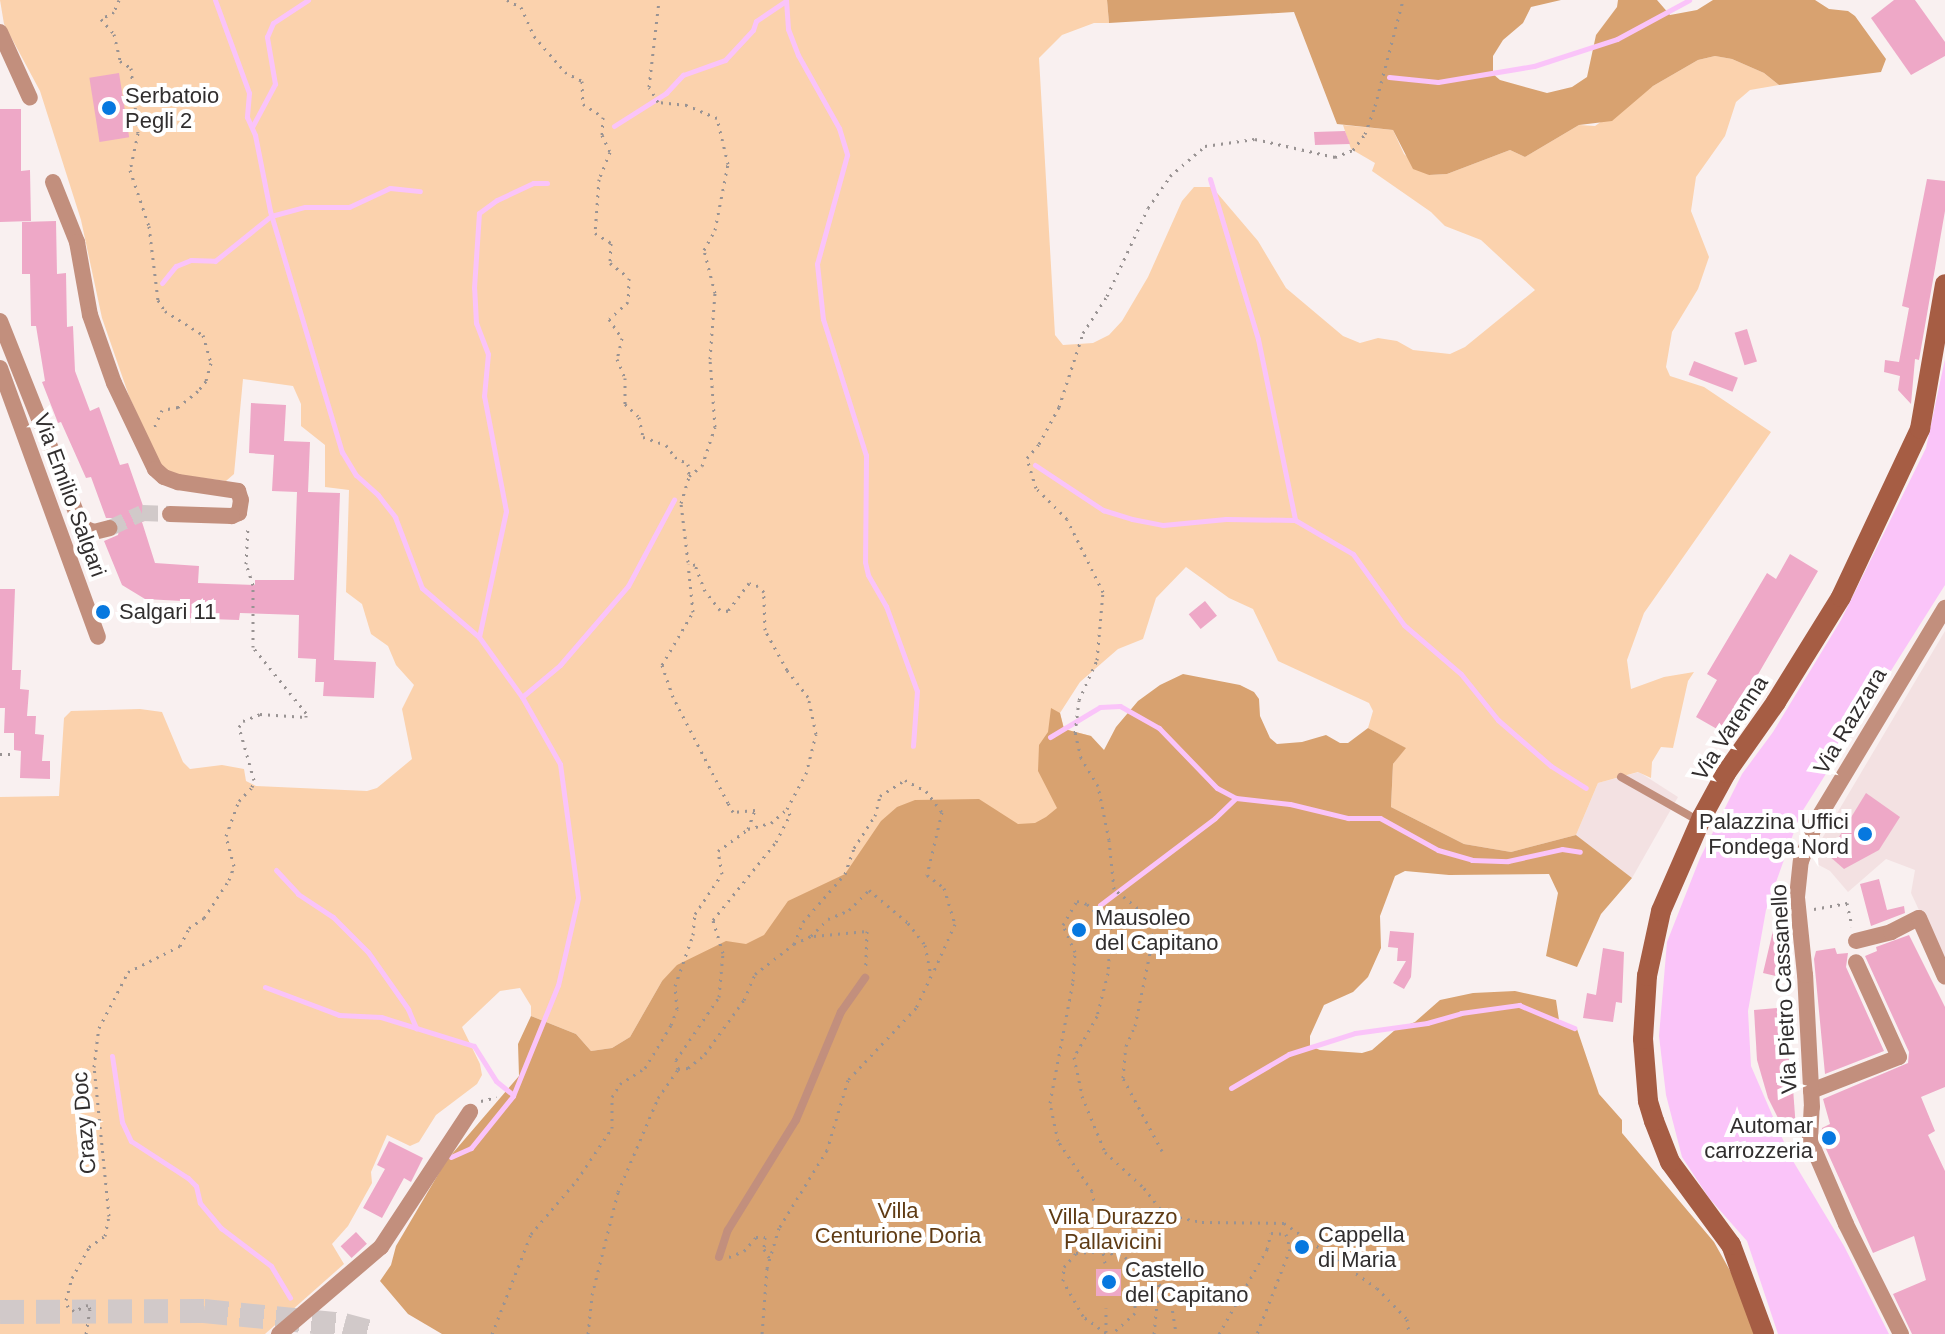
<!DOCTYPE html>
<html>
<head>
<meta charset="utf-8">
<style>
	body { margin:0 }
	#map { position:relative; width:1945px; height:1334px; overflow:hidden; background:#f9f0f0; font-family:Arial,sans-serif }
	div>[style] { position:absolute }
	.built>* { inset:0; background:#f3e1e2 }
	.green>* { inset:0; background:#fbd2ad }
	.forest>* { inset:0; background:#d8a270 }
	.water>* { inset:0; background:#fac4f9 }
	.stream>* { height:5px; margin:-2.5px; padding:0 2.5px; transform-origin:2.5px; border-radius:2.5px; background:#fac4f9 }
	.building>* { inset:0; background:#eea8c7; transform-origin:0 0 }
	.street-tunnel>* { height:16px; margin-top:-8px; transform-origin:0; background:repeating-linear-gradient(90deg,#d1c9c9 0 16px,transparent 0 24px) }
	.highway-tunnel>* { height:24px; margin-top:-12px; transform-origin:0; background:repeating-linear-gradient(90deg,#d1c9c9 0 24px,transparent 0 36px) }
	.path>* { height:3px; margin-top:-1.5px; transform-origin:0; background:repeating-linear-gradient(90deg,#999393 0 2px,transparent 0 8px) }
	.lane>* { height:8px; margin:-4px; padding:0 4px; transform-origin:4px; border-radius:4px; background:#c28f7d }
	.street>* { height:16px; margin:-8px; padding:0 8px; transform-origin:8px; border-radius:8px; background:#c28f7d }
	.secondary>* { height:20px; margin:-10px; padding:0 10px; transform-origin:10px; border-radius:10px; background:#a65d44 }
	.dots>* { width:22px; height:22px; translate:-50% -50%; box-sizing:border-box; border:4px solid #fff; border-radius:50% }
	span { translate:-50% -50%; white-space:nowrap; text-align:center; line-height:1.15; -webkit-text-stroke:8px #fff; paint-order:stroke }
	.poi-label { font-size:22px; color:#312e2e }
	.left { translate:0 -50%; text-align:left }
	.right { translate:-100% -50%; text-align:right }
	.street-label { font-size:22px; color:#312e2e }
	.park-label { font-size:22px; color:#5f3b14 }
</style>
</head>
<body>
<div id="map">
	<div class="built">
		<div style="clip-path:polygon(1945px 631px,1945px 966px,1911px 893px,1915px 870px,1886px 859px,1848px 892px,1830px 871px,1817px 864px,1817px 847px)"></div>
		<div style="clip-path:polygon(1639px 772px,1678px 797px,1632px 878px,1576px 835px,1598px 783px)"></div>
	</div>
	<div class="green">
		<div style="clip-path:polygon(0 0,1107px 0,1109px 23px,1094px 23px,1062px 35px,1039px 58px,1055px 335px,1063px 345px,1093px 343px,1109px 335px,1122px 321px,1148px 277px,1182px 201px,1194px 187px,1212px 187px,1258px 241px,1286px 288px,1343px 336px,1360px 343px,1378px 338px,1397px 341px,1413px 350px,1450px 354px,1465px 347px,1535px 290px,1481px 240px,1445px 226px,1431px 212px,1372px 171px,1375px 163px,1351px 149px,1343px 125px,1393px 130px,1404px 154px,1429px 175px,1447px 174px,1510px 150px,1525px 157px,1579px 125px,1595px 126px,1653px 86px,1698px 60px,1715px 56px,1732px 59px,1764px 73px,1779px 85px,1750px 90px,1736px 102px,1725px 136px,1696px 177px,1691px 211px,1709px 257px,1698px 289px,1672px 332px,1666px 367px,1670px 376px,1704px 387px,1771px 432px,1644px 613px,1627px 660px,1631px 689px,1664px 677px,1694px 672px,1688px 681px,1673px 748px,1661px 747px,1652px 762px,1651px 778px,1638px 772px,1598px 783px,1576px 835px,1511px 852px,1464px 844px,1391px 807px,1393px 764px,1405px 748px,1368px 728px,1373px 711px,1369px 703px,1278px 661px,1253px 609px,1229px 598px,1186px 567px,1156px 598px,1143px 639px,1118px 649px,1080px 682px,1060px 713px,1064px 729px,1091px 736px,1126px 812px,662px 981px,630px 1037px,612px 1048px,591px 1051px,576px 1034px,531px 1016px,531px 1006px,520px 988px,500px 991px,462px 1027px,480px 1064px,482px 1075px,477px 1084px,436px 1115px,419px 1142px,410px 1146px,387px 1135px,371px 1172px,372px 1183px,348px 1226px,332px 1244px,344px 1264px,265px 1334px,0 1334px,0 797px,59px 796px,64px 718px,71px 711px,140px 709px,162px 712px,183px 762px,190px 769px,222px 765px,244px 769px,246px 781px,256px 786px,367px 791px,377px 788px,412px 759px,402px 709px,414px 685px,396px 665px,388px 646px,371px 634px,362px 604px,346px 592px,349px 490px,325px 487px,325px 445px,301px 426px,301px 404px,293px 386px,243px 379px,234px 474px,226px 481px,164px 473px,129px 396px,102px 318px,81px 220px,40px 91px,4px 24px)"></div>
	</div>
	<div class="forest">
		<div style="clip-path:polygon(1107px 0,1561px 0,1531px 7px,1523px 23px,1503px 40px,1493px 56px,1493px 74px,1500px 80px,1547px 93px,1572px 87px,1587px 77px,1596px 35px,1617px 7px,1618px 0,1657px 0,1670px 15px,1697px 10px,1713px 0,1815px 0,1829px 9px,1848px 11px,1855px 16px,1886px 59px,1881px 72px,1779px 85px,1764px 73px,1732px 59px,1715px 56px,1698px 60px,1653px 86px,1612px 121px,1579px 125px,1525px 157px,1510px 150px,1447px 174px,1429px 175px,1413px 169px,1393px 130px,1337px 124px,1294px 12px,1109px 23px)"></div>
		<div style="clip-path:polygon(1183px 674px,1240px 685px,1254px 692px,1259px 699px,1260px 716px,1270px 738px,1277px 744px,1302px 742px,1326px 735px,1340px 743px,1348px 743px,1368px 728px,1406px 748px,1393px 764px,1391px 807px,1464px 844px,1511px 852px,1576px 835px,1632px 878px,1601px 914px,1577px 967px,1546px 956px,1558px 893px,1549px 874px,1449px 875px,1405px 871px,1395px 876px,1380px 916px,1381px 948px,1368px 977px,1353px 992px,1324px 1005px,1310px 1036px,1310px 1046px,1320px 1050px,1362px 1053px,1372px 1050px,1395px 1030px,1415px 1022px,1440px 1000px,1473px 993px,1515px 991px,1556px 1000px,1559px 1020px,1577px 1029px,1599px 1094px,1622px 1120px,1622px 1133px,1714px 1242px,1733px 1276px,1754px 1334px,442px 1334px,408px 1314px,380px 1281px,391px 1265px,396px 1246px,446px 1161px,519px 1076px,518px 1044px,531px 1016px,576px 1034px,591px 1051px,612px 1048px,630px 1037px,662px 981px,677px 965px,726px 941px,746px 944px,764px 935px,788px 901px,845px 874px,881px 821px,897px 807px,915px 800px,979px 799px,1018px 824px,1035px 823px,1046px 817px,1057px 808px,1038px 771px,1039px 745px,1048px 732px,1051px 708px,1060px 713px,1064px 729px,1091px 736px,1104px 750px,1116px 727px,1138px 701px,1160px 685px)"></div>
	</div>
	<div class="water">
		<div style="clip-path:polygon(1945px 359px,1945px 585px,1800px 815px,1766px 910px,1748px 1011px,1751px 1066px,1790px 1156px,1844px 1246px,1889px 1334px,1778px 1334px,1747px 1241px,1709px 1198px,1682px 1157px,1666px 1095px,1659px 1036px,1667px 942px,1700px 858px,1742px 774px,1773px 732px,1841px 620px,1926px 448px)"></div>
	</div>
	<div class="stream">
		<div style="left:215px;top:0;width:99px;rotate:69.9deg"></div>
		<div style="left:249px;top:93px;width:24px;rotate:95deg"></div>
		<div style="left:247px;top:117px;width:20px;rotate:66deg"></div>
		<div style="left:255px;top:135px;width:77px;rotate:78.8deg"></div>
		<div style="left:270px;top:211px;width:252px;rotate:73.4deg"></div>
		<div style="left:342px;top:452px;width:27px;rotate:59deg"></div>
		<div style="left:356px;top:475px;width:30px;rotate:42deg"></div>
		<div style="left:378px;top:495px;width:28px;rotate:52deg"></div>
		<div style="left:395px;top:517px;width:76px;rotate:69.2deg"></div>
		<div style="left:422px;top:588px;width:75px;rotate:40.7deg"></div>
		<div style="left:479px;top:637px;width:74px;rotate:54.4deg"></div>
		<div style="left:522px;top:697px;width:77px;rotate:60.4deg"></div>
		<div style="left:560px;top:764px;width:135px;rotate:82.3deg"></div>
		<div style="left:578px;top:898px;width:89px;rotate:102.9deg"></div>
		<div style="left:558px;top:985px;width:120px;rotate:112.1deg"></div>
		<div style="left:513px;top:1096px;width:67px;rotate:128.9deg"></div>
		<div style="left:471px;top:1148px;width:22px;rotate:156deg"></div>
		<div style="left:786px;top:0;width:29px;rotate:86deg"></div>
		<div style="left:788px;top:29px;width:28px;rotate:69deg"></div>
		<div style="left:798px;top:55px;width:84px;rotate:60.7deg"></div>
		<div style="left:839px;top:128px;width:28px;rotate:73deg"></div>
		<div style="left:847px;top:155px;width:113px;rotate:105.4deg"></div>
		<div style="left:817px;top:264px;width:55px;rotate:83.8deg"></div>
		<div style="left:823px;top:319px;width:143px;rotate:72.5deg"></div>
		<div style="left:866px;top:455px;width:107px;rotate:90.5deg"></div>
		<div style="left:865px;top:562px;width:13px;rotate:77deg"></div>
		<div style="left:868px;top:575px;width:36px;rotate:60deg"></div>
		<div style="left:886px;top:606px;width:90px;rotate:70deg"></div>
		<div style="left:917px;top:691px;width:55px;rotate:94.2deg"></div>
		<div style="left:1389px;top:77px;width:49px;rotate:5.8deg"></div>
		<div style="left:1438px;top:82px;width:97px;rotate:-9.5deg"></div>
		<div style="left:1534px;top:66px;width:87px;rotate:-18deg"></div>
		<div style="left:1617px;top:39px;width:82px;rotate:-28.4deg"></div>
		<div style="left:614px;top:126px;width:62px;rotate:-32.4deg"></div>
		<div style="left:666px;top:93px;width:25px;rotate:-47deg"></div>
		<div style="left:683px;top:75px;width:45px;rotate:-19.7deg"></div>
		<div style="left:725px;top:60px;width:41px;rotate:-47deg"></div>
		<div style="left:753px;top:30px;width:9px;rotate:-72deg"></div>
		<div style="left:756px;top:21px;width:36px;rotate:-34deg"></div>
		<div style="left:252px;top:127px;width:49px;rotate:-61.9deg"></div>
		<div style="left:275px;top:84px;width:48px;rotate:-99.7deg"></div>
		<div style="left:267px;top:37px;width:15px;rotate:-67deg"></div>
		<div style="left:273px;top:23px;width:42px;rotate:-33.3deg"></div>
		<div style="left:1210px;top:179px;width:167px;rotate:73.3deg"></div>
		<div style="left:1258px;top:339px;width:185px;rotate:78.4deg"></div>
		<div style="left:1295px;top:520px;width:67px;rotate:30.4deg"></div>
		<div style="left:1353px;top:554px;width:87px;rotate:54.3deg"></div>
		<div style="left:1404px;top:625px;width:75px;rotate:40.7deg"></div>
		<div style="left:1461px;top:674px;width:59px;rotate:51.2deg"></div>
		<div style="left:1498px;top:720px;width:70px;rotate:41deg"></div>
		<div style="left:1551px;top:766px;width:41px;rotate:32.2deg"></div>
		<div style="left:162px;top:283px;width:22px;rotate:-51deg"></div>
		<div style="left:176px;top:266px;width:16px;rotate:-22deg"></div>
		<div style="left:191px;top:260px;width:24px;rotate:2deg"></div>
		<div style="left:215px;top:261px;width:72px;rotate:-38.8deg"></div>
		<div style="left:271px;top:216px;width:35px;rotate:-15deg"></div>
		<div style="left:305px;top:207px;width:44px"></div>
		<div style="left:349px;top:207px;width:45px;rotate:-24.9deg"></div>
		<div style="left:390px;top:188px;width:30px;rotate:6deg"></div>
		<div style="left:1035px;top:465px;width:82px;rotate:33.5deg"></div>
		<div style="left:1103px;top:510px;width:30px;rotate:17deg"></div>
		<div style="left:1132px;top:519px;width:32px;rotate:11deg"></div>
		<div style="left:1163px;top:525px;width:63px;rotate:-5.4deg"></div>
		<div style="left:1226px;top:519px;width:68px;rotate:0.8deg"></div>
		<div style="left:479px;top:637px;width:129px;rotate:-77.9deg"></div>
		<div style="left:506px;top:511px;width:117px;rotate:-100.8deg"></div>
		<div style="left:484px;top:396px;width:42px;rotate:-84.6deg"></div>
		<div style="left:488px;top:354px;width:33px;rotate:-111deg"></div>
		<div style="left:476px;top:323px;width:35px;rotate:-93deg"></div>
		<div style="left:474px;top:288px;width:75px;rotate:-86.2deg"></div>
		<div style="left:479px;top:213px;width:22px;rotate:-36deg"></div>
		<div style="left:497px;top:200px;width:40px;rotate:-25deg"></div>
		<div style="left:533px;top:183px;width:14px"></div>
		<div style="left:522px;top:697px;width:50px;rotate:-40.1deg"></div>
		<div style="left:560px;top:665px;width:104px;rotate:-49.3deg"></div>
		<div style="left:628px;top:586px;width:98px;rotate:-61.9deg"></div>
		<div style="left:1050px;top:737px;width:58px;rotate:-31deg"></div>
		<div style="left:1100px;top:707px;width:20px;rotate:-3deg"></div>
		<div style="left:1120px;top:706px;width:45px;rotate:29.4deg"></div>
		<div style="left:1159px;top:728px;width:83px;rotate:46deg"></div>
		<div style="left:1217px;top:788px;width:21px;rotate:28deg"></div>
		<div style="left:1236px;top:798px;width:54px;rotate:6.3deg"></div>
		<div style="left:1290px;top:804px;width:60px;rotate:13.6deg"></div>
		<div style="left:1348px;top:818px;width:32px"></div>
		<div style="left:1380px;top:818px;width:66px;rotate:28.9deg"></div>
		<div style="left:1438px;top:850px;width:35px;rotate:16deg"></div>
		<div style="left:1472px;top:860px;width:36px;rotate:2deg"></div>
		<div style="left:1508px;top:861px;width:55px;rotate:-12.5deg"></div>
		<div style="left:1562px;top:849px;width:18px;rotate:9deg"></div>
		<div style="left:276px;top:870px;width:33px;rotate:47deg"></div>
		<div style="left:298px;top:894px;width:42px;rotate:33.3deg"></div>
		<div style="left:333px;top:917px;width:49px;rotate:45deg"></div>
		<div style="left:368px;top:952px;width:70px;rotate:54.9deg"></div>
		<div style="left:408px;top:1009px;width:21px;rotate:67deg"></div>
		<div style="left:1100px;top:905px;width:144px;rotate:-37.1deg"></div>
		<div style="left:1215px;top:818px;width:29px;rotate:-44deg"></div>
		<div style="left:265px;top:987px;width:79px;rotate:20.7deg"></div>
		<div style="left:339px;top:1015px;width:42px;rotate:2.7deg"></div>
		<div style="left:381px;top:1017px;width:97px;rotate:17.3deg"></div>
		<div style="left:474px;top:1046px;width:41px;rotate:57.8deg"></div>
		<div style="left:496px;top:1081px;width:22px;rotate:39deg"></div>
		<div style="left:112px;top:1056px;width:67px;rotate:81.4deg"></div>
		<div style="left:122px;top:1122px;width:21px;rotate:65deg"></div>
		<div style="left:131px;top:1141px;width:68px;rotate:33deg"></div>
		<div style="left:188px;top:1178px;width:11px;rotate:45deg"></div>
		<div style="left:196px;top:1186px;width:17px;rotate:77deg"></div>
		<div style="left:200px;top:1203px;width:33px;rotate:50deg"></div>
		<div style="left:221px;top:1228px;width:63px;rotate:37.2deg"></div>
		<div style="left:271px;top:1266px;width:37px;rotate:59deg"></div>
		<div style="left:1231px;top:1088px;width:67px;rotate:-30.4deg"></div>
		<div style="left:1289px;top:1054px;width:69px;rotate:-17.7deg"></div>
		<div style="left:1355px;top:1033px;width:73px;rotate:-7.9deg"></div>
		<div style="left:1427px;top:1023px;width:35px;rotate:-16deg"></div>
		<div style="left:1461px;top:1013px;width:59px;rotate:-7.9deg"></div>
		<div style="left:1519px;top:1005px;width:60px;rotate:22.7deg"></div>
	</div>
	<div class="building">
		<div style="clip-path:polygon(1894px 0,1915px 0,1945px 42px,1945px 56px,1911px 75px,1871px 18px)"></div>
		<div style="left:119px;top:73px;width:65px;height:30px;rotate:81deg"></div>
		<div style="clip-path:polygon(0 109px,21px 109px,21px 171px,30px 170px,31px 221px,0 222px)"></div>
		<div style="clip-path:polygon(1345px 131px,1350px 144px,1315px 145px,1314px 132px)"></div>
		<div style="clip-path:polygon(1927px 179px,1945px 181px,1945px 211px,1919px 360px,1915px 359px,1911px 404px,1898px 390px,1900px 376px,1884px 372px,1885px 360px,1899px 362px,1909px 308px,1902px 306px)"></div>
		<div style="clip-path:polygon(56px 221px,57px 274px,66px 273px,67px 327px,73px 326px,75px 371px,90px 411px,99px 407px,120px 465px,128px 463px,148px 520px,142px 522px,155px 563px,199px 566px,198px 583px,255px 585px,255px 580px,294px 580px,297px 492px,272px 491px,274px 455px,249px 453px,251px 403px,286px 405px,284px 441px,310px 442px,308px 492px,340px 493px,334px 660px,376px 662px,374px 698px,323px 696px,324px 682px,315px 682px,316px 659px,298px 658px,299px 615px,240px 613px,239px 620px,181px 618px,182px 601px,145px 599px,122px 585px,104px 541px,118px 535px,120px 525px,114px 518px,106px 518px,91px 477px,86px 478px,61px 422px,58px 423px,42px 382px,45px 381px,36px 326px,31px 326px,30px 274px,22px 274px,22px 222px)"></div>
		<div style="left:1747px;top:329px;width:34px;height:13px;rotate:73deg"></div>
		<div style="left:1694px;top:361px;width:47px;height:15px;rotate:21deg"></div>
		<div style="clip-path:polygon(1790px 554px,1818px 571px,1724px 733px,1696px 717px,1717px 680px,1707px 674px,1767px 573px,1776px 579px)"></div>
		<div style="clip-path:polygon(0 589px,15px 589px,12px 670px,21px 670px,20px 689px,29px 690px,27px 716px,36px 716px,35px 734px,44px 735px,42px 761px,50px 761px,50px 779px,20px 778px,21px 751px,14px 750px,14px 733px,4px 733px,5px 708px,0 708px)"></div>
		<div style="left:1205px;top:601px;width:19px;height:21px;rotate:51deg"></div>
		<div style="clip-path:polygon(1866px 793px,1900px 817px,1879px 850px,1844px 869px,1828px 855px)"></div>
		<div style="clip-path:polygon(1879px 879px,1887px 910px,1904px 906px,1905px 913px,1871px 926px,1860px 884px)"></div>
		<div style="clip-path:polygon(1780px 901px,1787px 965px,1783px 966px,1784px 978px,1763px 973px)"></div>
		<div style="clip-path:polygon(1390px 931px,1414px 933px,1411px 977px,1404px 989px,1393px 983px,1406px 961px,1397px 961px,1398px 948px,1388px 947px)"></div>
		<div style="clip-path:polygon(1909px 935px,1945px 1007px,1945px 1087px,1921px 1097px,1935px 1131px,1928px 1135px,1945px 1171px,1945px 1334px,1912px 1334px,1893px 1294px,1926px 1280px,1914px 1236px,1873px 1253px,1821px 1138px,1822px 1128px,1830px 1124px,1823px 1099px,1908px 1063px,1909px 1052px,1865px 956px,1877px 951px,1876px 947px)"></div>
		<div style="clip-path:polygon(1603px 948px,1624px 952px,1622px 1003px,1616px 1002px,1613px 1022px,1583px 1018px,1587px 993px,1596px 995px)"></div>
		<div style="clip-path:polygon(1835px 948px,1837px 954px,1848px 953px,1846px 967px,1884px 1051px,1825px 1074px,1814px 959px,1816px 951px)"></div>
		<div style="clip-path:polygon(1787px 1007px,1796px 1129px,1785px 1132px,1768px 1098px,1757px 1060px,1754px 1010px)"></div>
		<div style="clip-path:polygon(389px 1141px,423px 1158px,411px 1182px,404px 1178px,382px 1218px,363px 1208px,385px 1169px,377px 1165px)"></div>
		<div style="left:356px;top:1232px;width:16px;height:21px;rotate:47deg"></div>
		<div style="left:1096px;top:1269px;width:25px;height:27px"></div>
	</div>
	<div class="street-tunnel">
		<div style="left:110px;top:528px;width:35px;rotate:-25deg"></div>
		<div style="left:142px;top:513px;width:28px;rotate:2deg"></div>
	</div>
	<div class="highway-tunnel">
		<div style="left:0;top:1312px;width:204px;rotate:-0.3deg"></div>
		<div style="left:204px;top:1311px;width:141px;rotate:5.7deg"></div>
		<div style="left:344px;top:1325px;width:34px;rotate:15deg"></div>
	</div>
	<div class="path">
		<div style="left:119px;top:0;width:13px;rotate:113deg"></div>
		<div style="left:114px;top:12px;width:15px;rotate:152deg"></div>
		<div style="left:101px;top:19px;width:20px;rotate:49deg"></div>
		<div style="left:114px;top:34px;width:28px;rotate:77deg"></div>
		<div style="left:120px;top:61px;width:13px;rotate:32deg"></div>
		<div style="left:131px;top:68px;width:65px;rotate:83.9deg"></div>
		<div style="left:138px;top:133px;width:38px;rotate:102deg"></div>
		<div style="left:130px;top:170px;width:59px;rotate:71.3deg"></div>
		<div style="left:149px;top:226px;width:75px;rotate:83.1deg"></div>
		<div style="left:158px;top:300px;width:13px;rotate:58deg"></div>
		<div style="left:165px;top:311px;width:45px;rotate:32.3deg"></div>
		<div style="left:203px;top:335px;width:29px;rotate:74deg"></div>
		<div style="left:211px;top:363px;width:19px;rotate:106deg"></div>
		<div style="left:206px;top:381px;width:13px;rotate:129deg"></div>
		<div style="left:198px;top:391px;width:26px;rotate:141deg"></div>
		<div style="left:178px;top:407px;width:16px;rotate:169deg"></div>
		<div style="left:162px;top:410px;width:20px;rotate:114deg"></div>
		<div style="left:507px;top:0;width:16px;rotate:27deg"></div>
		<div style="left:521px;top:7px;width:32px;rotate:66deg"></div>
		<div style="left:534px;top:36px;width:48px;rotate:49.3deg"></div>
		<div style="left:565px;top:72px;width:19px;rotate:28deg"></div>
		<div style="left:582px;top:81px;width:23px;rotate:88deg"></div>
		<div style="left:583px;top:104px;width:24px;rotate:33deg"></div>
		<div style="left:603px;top:117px;width:18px;rotate:93deg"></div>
		<div style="left:602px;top:135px;width:19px;rotate:65deg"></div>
		<div style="left:610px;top:152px;width:29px;rotate:112deg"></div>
		<div style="left:599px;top:179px;width:54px;rotate:94.2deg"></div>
		<div style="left:595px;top:233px;width:19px;rotate:32deg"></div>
		<div style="left:611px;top:243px;width:20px;rotate:93deg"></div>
		<div style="left:610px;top:263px;width:24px;rotate:38deg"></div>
		<div style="left:629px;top:278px;width:24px;rotate:92deg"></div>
		<div style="left:628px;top:302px;width:25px;rotate:138deg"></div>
		<div style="left:609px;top:319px;width:23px;rotate:56deg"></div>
		<div style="left:622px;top:338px;width:22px;rotate:103deg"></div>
		<div style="left:617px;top:359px;width:21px;rotate:67deg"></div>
		<div style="left:625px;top:378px;width:26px;rotate:90deg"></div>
		<div style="left:625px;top:404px;width:19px;rotate:43deg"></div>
		<div style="left:639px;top:417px;width:20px;rotate:79deg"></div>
		<div style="left:643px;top:437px;width:24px;rotate:19deg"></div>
		<div style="left:666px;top:445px;width:15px;rotate:53deg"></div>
		<div style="left:675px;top:457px;width:15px;rotate:28deg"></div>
		<div style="left:688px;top:464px;width:12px;rotate:85deg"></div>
		<div style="left:0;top:754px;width:15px"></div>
		<div style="left:748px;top:829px;width:24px;rotate:-15deg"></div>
		<div style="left:771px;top:823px;width:20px;rotate:-41deg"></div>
		<div style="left:1814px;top:909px;width:34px;rotate:-10deg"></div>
		<div style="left:1847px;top:903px;width:24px;rotate:78deg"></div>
		<div style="left:814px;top:936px;width:53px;rotate:-5.4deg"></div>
		<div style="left:867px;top:931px;width:35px;rotate:92deg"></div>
		<div style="left:794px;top:944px;width:24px;rotate:-68deg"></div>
		<div style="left:803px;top:922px;width:64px;rotate:-48.8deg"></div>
		<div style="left:845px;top:874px;width:28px;rotate:-71deg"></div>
		<div style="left:854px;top:848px;width:38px;rotate:-57deg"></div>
		<div style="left:875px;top:816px;width:21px;rotate:-76deg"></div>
		<div style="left:880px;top:796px;width:30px;rotate:-33deg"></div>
		<div style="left:905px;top:780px;width:24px;rotate:28deg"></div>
		<div style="left:926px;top:791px;width:26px;rotate:53deg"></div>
		<div style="left:942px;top:812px;width:65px;rotate:103.4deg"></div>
		<div style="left:927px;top:875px;width:21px;rotate:37deg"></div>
		<div style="left:944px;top:888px;width:38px;rotate:73deg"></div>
		<div style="left:955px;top:924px;width:54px;rotate:114.2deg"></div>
		<div style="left:678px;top:1069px;width:10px;rotate:-6deg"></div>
		<div style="left:688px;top:1068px;width:22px;rotate:-39deg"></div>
		<div style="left:705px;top:1054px;width:67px;rotate:-54.2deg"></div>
		<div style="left:744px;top:1000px;width:28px;rotate:-67deg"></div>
		<div style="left:755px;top:974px;width:49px;rotate:-37.6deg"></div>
		<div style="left:794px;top:944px;width:19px;rotate:-25deg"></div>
		<div style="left:811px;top:936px;width:24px;rotate:-45deg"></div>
		<div style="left:828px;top:919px;width:23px;rotate:-23deg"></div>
		<div style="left:849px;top:910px;width:28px;rotate:-45deg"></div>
		<div style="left:869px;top:890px;width:51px;rotate:40.2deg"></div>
		<div style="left:908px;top:923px;width:28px;rotate:52deg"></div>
		<div style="left:925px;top:945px;width:32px;rotate:79deg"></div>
		<div style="left:931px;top:976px;width:35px;rotate:115deg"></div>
		<div style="left:916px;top:1008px;width:99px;rotate:133.4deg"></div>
		<div style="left:848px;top:1080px;width:73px;rotate:106.7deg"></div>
		<div style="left:827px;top:1150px;width:92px;rotate:121.6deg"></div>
		<div style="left:779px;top:1228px;width:42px;rotate:106.7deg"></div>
		<div style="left:767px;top:1268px;width:66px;rotate:94.3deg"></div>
		<div style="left:481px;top:1101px;width:16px;rotate:-14deg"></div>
		<div style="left:1162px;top:1151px;width:83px;rotate:-118.1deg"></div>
		<div style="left:1123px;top:1078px;width:32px;rotate:-85deg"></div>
		<div style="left:1126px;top:1046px;width:22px;rotate:-66deg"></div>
		<div style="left:1135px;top:1026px;width:85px;rotate:-78.4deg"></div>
		<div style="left:1152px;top:943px;width:25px;rotate:-95deg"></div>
		<div style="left:1150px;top:918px;width:46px;rotate:-141.1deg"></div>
		<div style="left:1114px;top:889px;width:49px;rotate:-95.8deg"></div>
		<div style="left:1109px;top:840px;width:55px;rotate:-101.5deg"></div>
		<div style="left:1098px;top:786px;width:33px;rotate:-121deg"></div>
		<div style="left:1081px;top:758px;width:26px;rotate:-103deg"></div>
		<div style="left:1075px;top:733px;width:33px;rotate:-83deg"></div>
		<div style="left:1079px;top:700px;width:44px;rotate:-65.8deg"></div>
		<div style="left:1097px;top:660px;width:68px;rotate:-85deg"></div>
		<div style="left:1103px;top:592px;width:81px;rotate:-116.3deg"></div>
		<div style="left:1067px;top:519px;width:44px;rotate:-135deg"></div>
		<div style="left:1036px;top:488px;width:31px;rotate:-107deg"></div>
		<div style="left:1027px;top:458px;width:18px;rotate:-49deg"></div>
		<div style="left:1039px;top:444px;width:42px;rotate:-61.6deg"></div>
		<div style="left:1059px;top:407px;width:78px;rotate:-72deg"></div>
		<div style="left:1083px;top:333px;width:44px;rotate:-57deg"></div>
		<div style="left:1107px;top:296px;width:97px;rotate:-65deg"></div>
		<div style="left:1148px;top:208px;width:39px;rotate:-55deg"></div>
		<div style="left:1170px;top:176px;width:46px;rotate:-40.6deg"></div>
		<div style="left:1205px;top:146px;width:50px;rotate:-8deg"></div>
		<div style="left:1255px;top:139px;width:82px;rotate:12.7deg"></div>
		<div style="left:1335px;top:157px;width:19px;rotate:-21deg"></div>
		<div style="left:1353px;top:150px;width:20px;rotate:-53deg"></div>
		<div style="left:1365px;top:134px;width:30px;rotate:-70deg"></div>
		<div style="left:1375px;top:106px;width:110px;rotate:-75.2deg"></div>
		<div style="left:729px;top:1257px;width:16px;rotate:-22deg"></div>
		<div style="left:744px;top:1251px;width:18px;rotate:-49deg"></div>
		<div style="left:756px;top:1237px;width:9px"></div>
		<div style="left:765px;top:1237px;width:12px;rotate:95deg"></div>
		<div style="left:764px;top:1249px;width:12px;rotate:59deg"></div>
		<div style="left:1105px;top:1263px;width:73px;rotate:-100.2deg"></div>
		<div style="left:1092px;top:1191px;width:60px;rotate:-124.2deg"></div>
		<div style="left:1058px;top:1141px;width:39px;rotate:-102deg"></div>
		<div style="left:1050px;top:1103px;width:124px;rotate:-79.3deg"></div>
		<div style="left:1073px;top:981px;width:29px;rotate:-86deg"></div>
		<div style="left:1075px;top:952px;width:30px;rotate:-114deg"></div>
		<div style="left:1063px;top:925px;width:28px;rotate:-60deg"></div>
		<div style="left:1077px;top:901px;width:10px;rotate:17deg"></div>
		<div style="left:1087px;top:904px;width:33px;rotate:44deg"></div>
		<div style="left:1111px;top:927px;width:46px;rotate:93.7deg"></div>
		<div style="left:1108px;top:973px;width:44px;rotate:104.3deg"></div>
		<div style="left:1097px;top:1016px;width:47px;rotate:119.3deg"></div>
		<div style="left:1074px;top:1057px;width:40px;rotate:78deg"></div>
		<div style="left:1082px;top:1096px;width:61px;rotate:67.7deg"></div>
		<div style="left:1105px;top:1152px;width:53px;rotate:42.7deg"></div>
		<div style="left:1144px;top:1188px;width:33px;rotate:52deg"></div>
		<div style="left:1164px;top:1214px;width:39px;rotate:12deg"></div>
		<div style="left:1202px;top:1222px;width:82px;rotate:0.7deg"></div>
		<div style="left:1284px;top:1223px;width:113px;rotate:35deg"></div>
		<div style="left:1377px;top:1288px;width:43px;rotate:45.9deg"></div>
		<div style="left:1407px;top:1319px;width:15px;rotate:82deg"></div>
		<div style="left:1106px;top:1332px;width:24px;rotate:-90deg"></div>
		<div style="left:1106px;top:1333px;width:29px;rotate:-144deg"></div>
		<div style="left:1083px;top:1316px;width:40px;rotate:-119.7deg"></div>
		<div style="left:1063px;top:1281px;width:14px;rotate:-86deg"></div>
		<div style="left:1064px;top:1267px;width:18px;rotate:-49deg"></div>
		<div style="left:1076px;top:1253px;width:27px;rotate:-4deg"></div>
		<div style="left:1103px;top:1251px;width:23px;rotate:15deg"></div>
		<div style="left:1125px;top:1257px;width:13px;rotate:42deg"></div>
		<div style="left:1135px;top:1266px;width:47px;rotate:90deg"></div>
		<div style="left:1135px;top:1313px;width:31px;rotate:138deg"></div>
		<div style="left:86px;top:1334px;width:25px;rotate:-81deg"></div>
		<div style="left:90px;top:1309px;width:4px;rotate:-117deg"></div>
		<div style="left:88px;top:1305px;width:15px;rotate:157deg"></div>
		<div style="left:74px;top:1311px;width:7px;rotate:-146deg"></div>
		<div style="left:68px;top:1307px;width:7px;rotate:-106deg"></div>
		<div style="left:66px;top:1300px;width:23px;rotate:-75deg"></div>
		<div style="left:72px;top:1278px;width:35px;rotate:-61deg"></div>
		<div style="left:89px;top:1247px;width:19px;rotate:-35deg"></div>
		<div style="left:105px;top:1236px;width:20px;rotate:-79deg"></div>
		<div style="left:109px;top:1216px;width:150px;rotate:-95.7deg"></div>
		<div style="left:94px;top:1067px;width:39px;rotate:-83deg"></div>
		<div style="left:99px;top:1028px;width:63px;rotate:-62.6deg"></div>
		<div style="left:128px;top:972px;width:58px;rotate:-26.6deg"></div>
		<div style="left:180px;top:946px;width:20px;rotate:-63deg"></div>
		<div style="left:189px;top:928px;width:18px;rotate:-34deg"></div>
		<div style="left:204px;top:918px;width:45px;rotate:-56.7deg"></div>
		<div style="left:229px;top:880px;width:15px;rotate:-70deg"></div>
		<div style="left:234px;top:866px;width:31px;rotate:-105deg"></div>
		<div style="left:226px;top:836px;width:37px;rotate:-70deg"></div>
		<div style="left:239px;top:801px;width:19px;rotate:-47deg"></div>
		<div style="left:252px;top:787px;width:7px;rotate:-74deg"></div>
		<div style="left:254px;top:780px;width:55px;rotate:-105.8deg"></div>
		<div style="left:239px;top:727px;width:7px;rotate:-56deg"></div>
		<div style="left:243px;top:721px;width:18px;rotate:-22deg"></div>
		<div style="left:260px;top:714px;width:46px;rotate:3.7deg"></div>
		<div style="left:306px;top:717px;width:4px;rotate:-90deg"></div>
		<div style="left:306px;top:713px;width:85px;rotate:-128.8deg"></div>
		<div style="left:253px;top:647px;width:62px;rotate:-90deg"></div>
		<div style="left:253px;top:585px;width:22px;rotate:-108deg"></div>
		<div style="left:246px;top:564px;width:39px;rotate:-87deg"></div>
		<div style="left:492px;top:1334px;width:107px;rotate:-68.7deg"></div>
		<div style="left:531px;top:1234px;width:71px;rotate:-49.6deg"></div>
		<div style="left:577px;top:1180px;width:63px;rotate:-56.1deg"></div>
		<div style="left:612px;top:1128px;width:31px;rotate:-90deg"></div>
		<div style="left:612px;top:1097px;width:15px;rotate:-58deg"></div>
		<div style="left:620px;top:1084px;width:30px;rotate:-33deg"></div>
		<div style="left:645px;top:1068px;width:50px;rotate:-58.8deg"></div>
		<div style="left:671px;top:1025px;width:17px;rotate:-69deg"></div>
		<div style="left:677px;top:1009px;width:23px;rotate:-95deg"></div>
		<div style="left:675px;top:986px;width:54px;rotate:-70.6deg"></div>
		<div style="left:693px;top:935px;width:21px;rotate:-85deg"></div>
		<div style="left:695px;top:914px;width:48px;rotate:-56deg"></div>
		<div style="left:722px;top:874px;width:23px;rotate:-100deg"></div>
		<div style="left:718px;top:851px;width:37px;rotate:-36deg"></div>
		<div style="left:748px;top:829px;width:20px;rotate:-70deg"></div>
		<div style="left:755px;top:810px;width:22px;rotate:175deg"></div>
		<div style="left:733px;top:812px;width:10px;rotate:-119deg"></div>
		<div style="left:728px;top:803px;width:119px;rotate:-117.4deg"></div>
		<div style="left:673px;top:697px;width:34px;rotate:-109deg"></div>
		<div style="left:662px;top:665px;width:61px;rotate:-59.7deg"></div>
		<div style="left:693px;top:612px;width:48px;rotate:-95.9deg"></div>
		<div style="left:588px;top:1334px;width:39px;rotate:-84deg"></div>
		<div style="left:592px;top:1295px;width:106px;rotate:-75.8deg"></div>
		<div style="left:618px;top:1192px;width:102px;rotate:-66.9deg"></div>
		<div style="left:658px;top:1098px;width:35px;rotate:-55deg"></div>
		<div style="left:678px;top:1069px;width:9px;rotate:-103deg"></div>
		<div style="left:676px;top:1060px;width:76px;rotate:-55.7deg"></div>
		<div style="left:719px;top:997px;width:44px;rotate:-84.8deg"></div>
		<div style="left:723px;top:953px;width:34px;rotate:-107deg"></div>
		<div style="left:713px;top:920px;width:100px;rotate:-51.1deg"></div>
		<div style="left:776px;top:842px;width:30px;rotate:-63deg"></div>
		<div style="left:790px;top:815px;width:7px;rotate:-117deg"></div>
		<div style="left:787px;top:809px;width:40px;rotate:-62deg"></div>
		<div style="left:806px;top:774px;width:41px;rotate:-76deg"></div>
		<div style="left:816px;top:734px;width:38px;rotate:-102deg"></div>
		<div style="left:808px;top:697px;width:34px;rotate:-128deg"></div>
		<div style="left:787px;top:670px;width:46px;rotate:-118.8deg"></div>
		<div style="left:765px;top:630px;width:38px;rotate:-92deg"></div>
		<div style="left:764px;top:592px;width:8px;rotate:-135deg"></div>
		<div style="left:758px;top:586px;width:9px;rotate:-162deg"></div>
		<div style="left:749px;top:583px;width:35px;rotate:127deg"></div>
		<div style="left:728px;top:611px;width:8px;rotate:-173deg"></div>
		<div style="left:720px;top:610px;width:24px;rotate:-128deg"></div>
		<div style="left:705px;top:591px;width:28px;rotate:-111deg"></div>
		<div style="left:695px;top:565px;width:8px;rotate:-157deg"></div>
		<div style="left:688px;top:562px;width:59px;rotate:-96.8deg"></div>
		<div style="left:681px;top:503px;width:28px;rotate:-73deg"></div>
		<div style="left:689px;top:476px;width:16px;rotate:-38deg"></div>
		<div style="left:702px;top:466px;width:41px;rotate:-71.6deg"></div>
		<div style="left:715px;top:427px;width:68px;rotate:-94.2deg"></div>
		<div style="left:710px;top:359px;width:66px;rotate:-85.7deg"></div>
		<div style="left:715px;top:293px;width:44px;rotate:-104.3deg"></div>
		<div style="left:704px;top:250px;width:23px;rotate:-61deg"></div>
		<div style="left:715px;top:230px;width:67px;rotate:-78.9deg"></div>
		<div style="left:728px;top:164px;width:47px;rotate:-103.4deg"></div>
		<div style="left:717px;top:118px;width:33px;rotate:-157deg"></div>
		<div style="left:687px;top:105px;width:29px;rotate:-174deg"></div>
		<div style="left:658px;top:102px;width:17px;rotate:-121deg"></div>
		<div style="left:649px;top:87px;width:88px;rotate:-83.4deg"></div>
		<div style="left:1154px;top:1334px;width:50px;rotate:-84.3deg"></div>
		<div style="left:1159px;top:1284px;width:16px;rotate:45deg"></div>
		<div style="left:1170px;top:1295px;width:39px;rotate:81deg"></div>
		<div style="left:1219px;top:1334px;width:98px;rotate:-60.5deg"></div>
		<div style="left:1267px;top:1249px;width:16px;rotate:-76deg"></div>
		<div style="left:1271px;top:1233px;width:15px;rotate:4deg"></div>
		<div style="left:1286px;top:1234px;width:16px;rotate:75deg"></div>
		<div style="left:1290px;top:1249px;width:91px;rotate:111.2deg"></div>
	</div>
	<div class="lane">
		<div style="left:1621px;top:777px;width:90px;rotate:29.4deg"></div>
		<div style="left:719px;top:1257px;width:28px;rotate:-72deg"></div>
		<div style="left:728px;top:1230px;width:129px;rotate:-58.3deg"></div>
		<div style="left:796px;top:1120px;width:117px;rotate:-67.4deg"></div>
		<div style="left:841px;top:1012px;width:42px;rotate:-54.8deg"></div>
	</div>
	<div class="street">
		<div style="left:0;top:32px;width:72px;rotate:65.6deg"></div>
		<div style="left:53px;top:182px;width:65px;rotate:68.2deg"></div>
		<div style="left:77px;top:242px;width:74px;rotate:79.9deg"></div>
		<div style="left:90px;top:315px;width:72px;rotate:70.6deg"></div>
		<div style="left:114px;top:383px;width:95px;rotate:64.5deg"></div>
		<div style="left:155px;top:469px;width:12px;rotate:42deg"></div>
		<div style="left:164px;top:477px;width:15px;rotate:20deg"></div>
		<div style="left:178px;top:482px;width:61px;rotate:8.5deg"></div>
		<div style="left:238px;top:491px;width:9px;rotate:72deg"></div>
		<div style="left:241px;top:500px;width:13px;rotate:99deg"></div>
		<div style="left:239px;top:513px;width:8px;rotate:157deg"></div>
		<div style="left:232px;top:516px;width:62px;rotate:-178.2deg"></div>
		<div style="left:0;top:321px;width:222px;rotate:68.3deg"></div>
		<div style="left:82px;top:527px;width:13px;rotate:23deg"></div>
		<div style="left:94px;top:532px;width:16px;rotate:-14deg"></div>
		<div style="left:0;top:368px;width:286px;rotate:70deg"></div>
		<div style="left:1856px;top:941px;width:36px;rotate:-14deg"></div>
		<div style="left:1891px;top:932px;width:31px;rotate:-27deg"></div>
		<div style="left:1919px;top:918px;width:64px;rotate:66.2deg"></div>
		<div style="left:1811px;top:1091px;width:94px;rotate:-21.1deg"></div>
		<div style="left:1899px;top:1057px;width:104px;rotate:-114.4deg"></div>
		<div style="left:279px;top:1334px;width:134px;rotate:-40.5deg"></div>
		<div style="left:381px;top:1247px;width:162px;rotate:-56.6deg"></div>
		<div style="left:1901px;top:1334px;width:123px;rotate:-116.6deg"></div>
		<div style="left:1846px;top:1224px;width:91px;rotate:-113.2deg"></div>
		<div style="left:1810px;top:1140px;width:33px;rotate:-87deg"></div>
		<div style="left:1812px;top:1107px;width:132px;rotate:-93deg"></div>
		<div style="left:1805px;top:975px;width:78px;rotate:-95.9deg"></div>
		<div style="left:1797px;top:897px;width:36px;rotate:-84deg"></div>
		<div style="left:1801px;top:861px;width:44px;rotate:-68.7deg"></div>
		<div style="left:1817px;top:820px;width:248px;rotate:-58.9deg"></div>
	</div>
	<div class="secondary">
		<div style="left:1764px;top:1334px;width:95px;rotate:-110.3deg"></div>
		<div style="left:1731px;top:1245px;width:103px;rotate:-126.3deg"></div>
		<div style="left:1670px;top:1162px;width:44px;rotate:-111.3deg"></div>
		<div style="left:1654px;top:1121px;width:21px;rotate:-107deg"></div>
		<div style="left:1648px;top:1101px;width:62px;rotate:-94.6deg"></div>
		<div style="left:1643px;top:1039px;width:63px;rotate:-86.4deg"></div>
		<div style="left:1647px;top:976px;width:66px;rotate:-77.8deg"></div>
		<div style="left:1661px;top:911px;width:103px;rotate:-66.4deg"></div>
		<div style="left:1702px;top:817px;width:50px;rotate:-61.4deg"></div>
		<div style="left:1726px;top:773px;width:87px;rotate:-54.8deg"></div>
		<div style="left:1776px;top:702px;width:123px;rotate:-58.2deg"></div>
		<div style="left:1841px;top:597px;width:186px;rotate:-64.8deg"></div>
		<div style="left:1920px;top:429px;width:147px;rotate:-80.2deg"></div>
	</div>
	<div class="dots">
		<div style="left:109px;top:108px;background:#0778df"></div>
		<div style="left:103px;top:612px;background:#0778df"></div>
		<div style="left:1865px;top:834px;background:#0778df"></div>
		<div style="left:1079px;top:930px;background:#0778df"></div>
		<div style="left:1829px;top:1138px;background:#0778df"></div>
		<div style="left:1302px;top:1247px;background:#0778df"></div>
		<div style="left:1109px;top:1282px;background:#0778df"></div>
	</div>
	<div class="poi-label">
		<span class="left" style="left:125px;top:108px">Serbatoio<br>Pegli 2</span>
		<span class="left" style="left:119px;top:612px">Salgari 11</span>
		<span class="right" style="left:1849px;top:834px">Palazzina Uffici<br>Fondega Nord</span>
		<span class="left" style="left:1095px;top:930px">Mausoleo<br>del Capitano</span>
		<span class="right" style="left:1813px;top:1138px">Automar<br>carrozzeria</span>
		<span class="left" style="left:1318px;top:1247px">Cappella<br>di Maria</span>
		<span class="left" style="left:1125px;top:1282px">Castello<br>del Capitano</span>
	</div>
	<div class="street-label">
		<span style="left:70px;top:495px;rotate:70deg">Via Emilio Salgari</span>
		<span style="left:1850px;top:721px;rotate:-59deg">Via Razzara</span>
		<span style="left:1730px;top:728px;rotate:-57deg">Via Varenna</span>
		<span style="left:1784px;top:989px;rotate:-93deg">Via Pietro Cassanello</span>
		<span style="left:84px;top:1123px;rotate:-95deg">Crazy Doc</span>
	</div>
	<div class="park-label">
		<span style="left:898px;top:1223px">Villa<br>Centurione Doria</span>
		<span style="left:1113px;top:1229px">Villa Durazzo<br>Pallavicini</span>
	</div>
</div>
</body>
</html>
